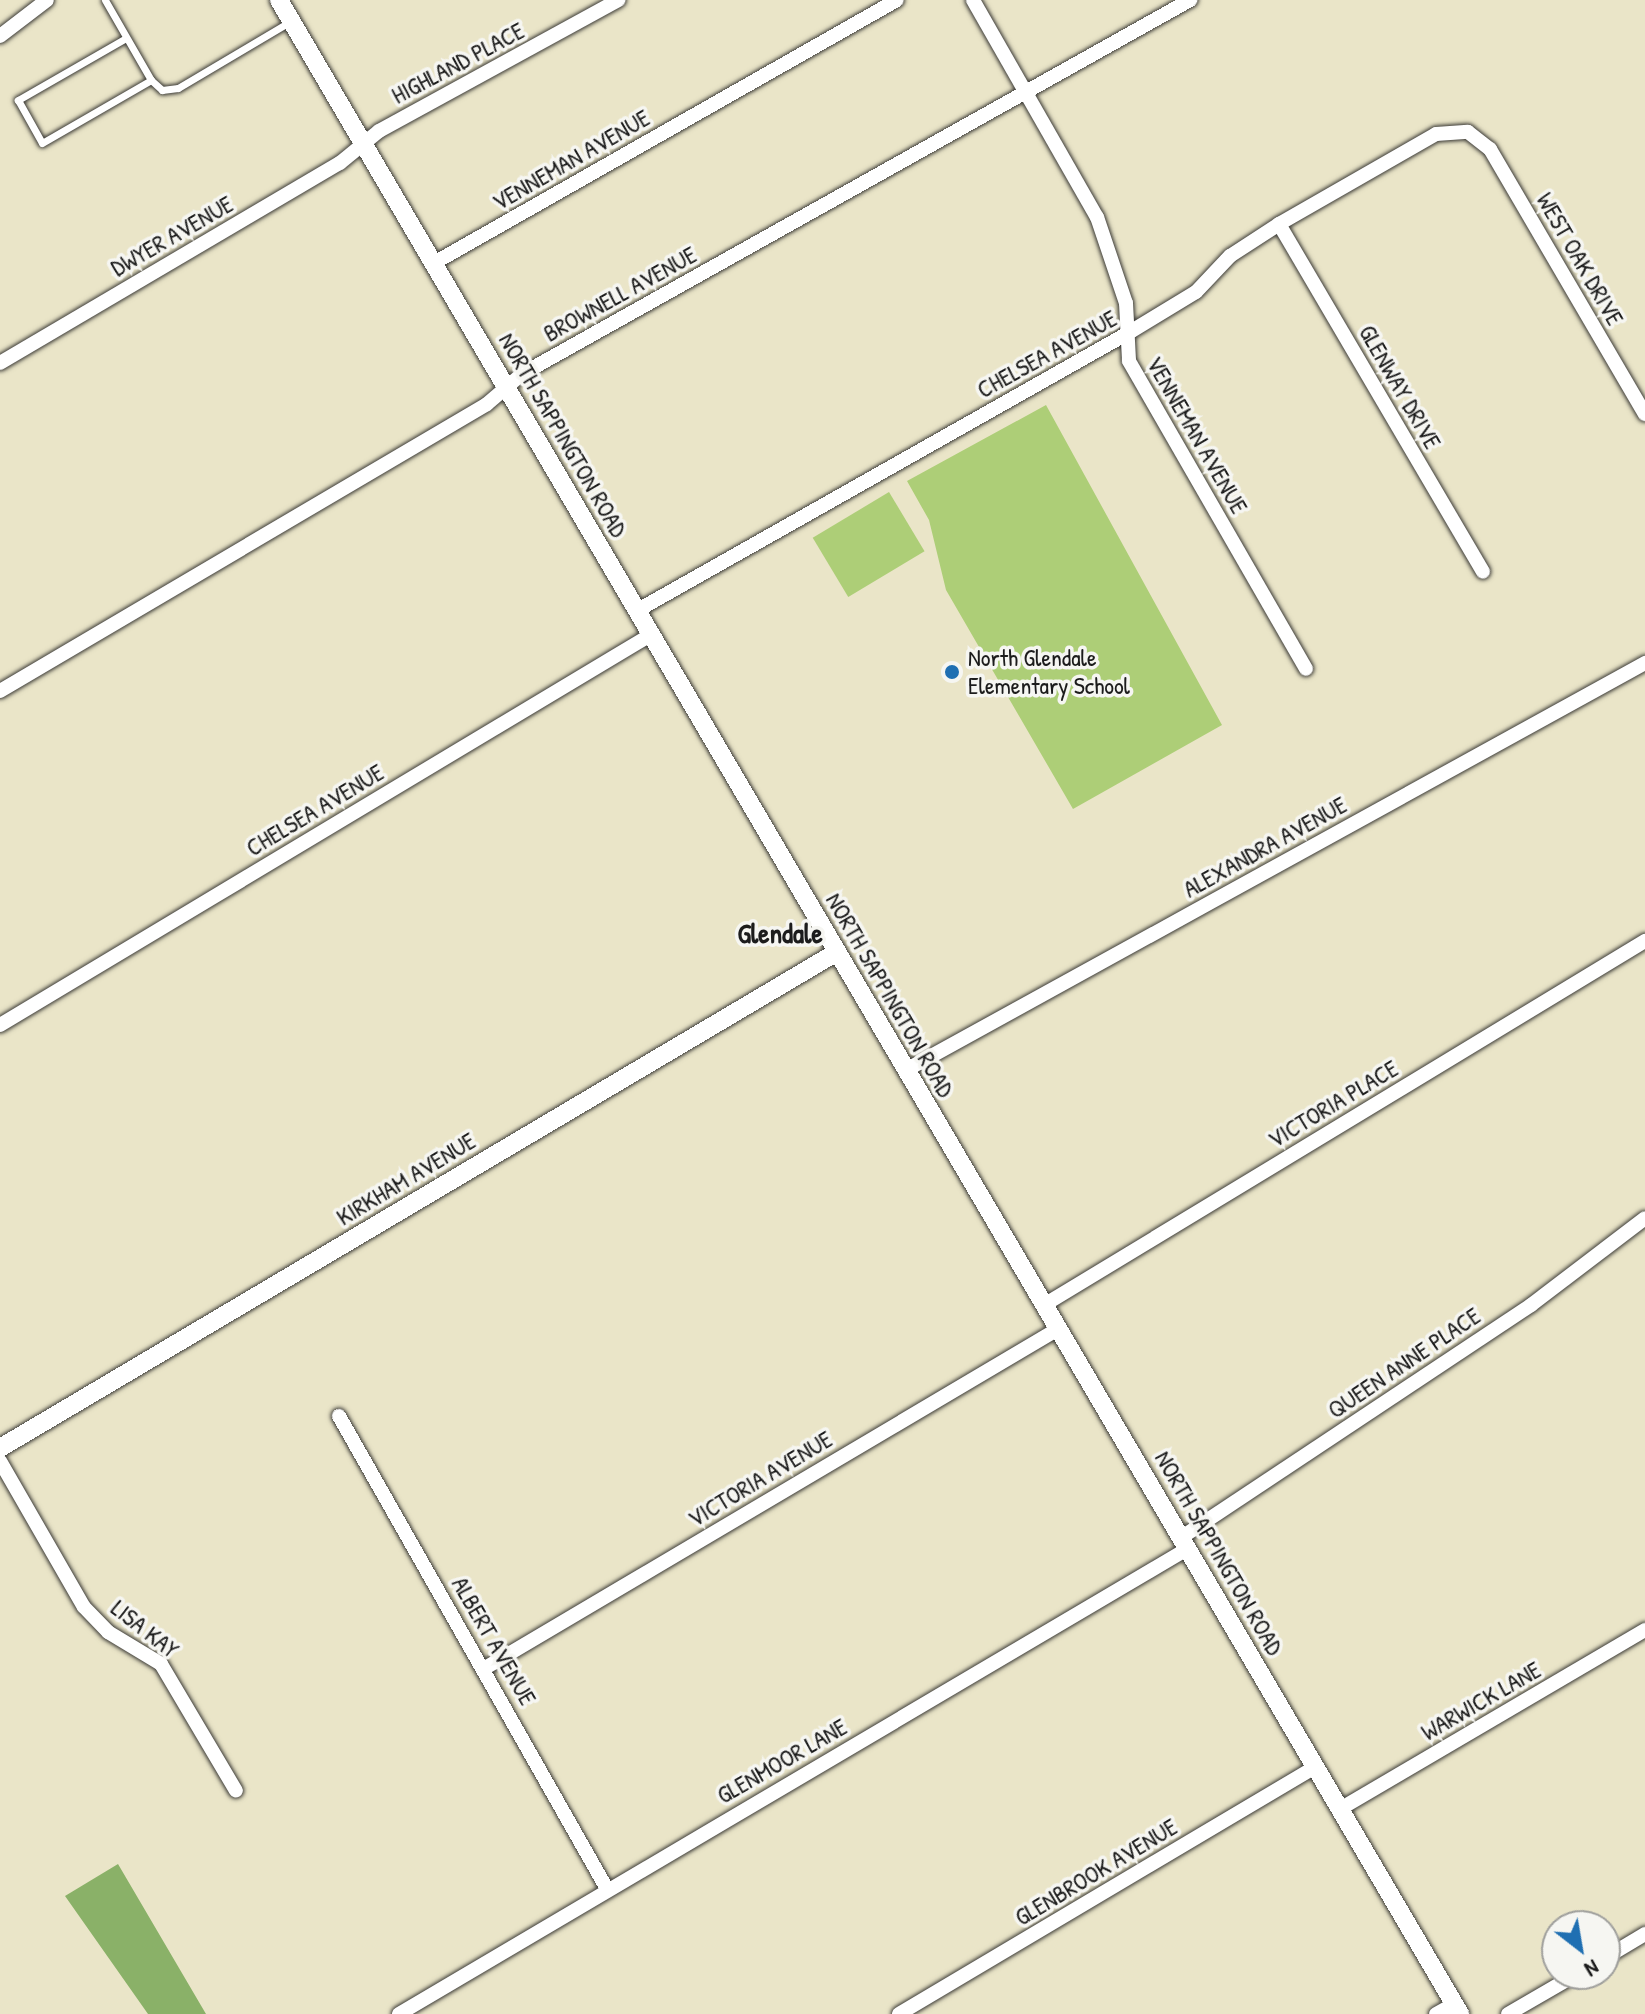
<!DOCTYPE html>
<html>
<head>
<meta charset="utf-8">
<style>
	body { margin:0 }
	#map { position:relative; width:1645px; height:2014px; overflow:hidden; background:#eae5c8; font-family:"Patrick Hand",sans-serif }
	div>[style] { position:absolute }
	.green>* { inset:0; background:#adce77; transform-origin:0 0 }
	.forest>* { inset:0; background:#8ab168 }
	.roads { filter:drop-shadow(0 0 2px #3b3a36) drop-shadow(0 0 2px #3b3a36) }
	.service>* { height:7px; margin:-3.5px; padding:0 3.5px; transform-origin:3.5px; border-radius:3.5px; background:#fff }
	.minor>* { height:14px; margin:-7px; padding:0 7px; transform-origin:7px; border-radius:7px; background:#fff }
	.tertiary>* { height:18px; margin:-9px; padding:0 9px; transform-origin:9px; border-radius:9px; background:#fff }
	.dots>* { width:22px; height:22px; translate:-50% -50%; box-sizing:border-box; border:4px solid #f6f6f2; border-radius:50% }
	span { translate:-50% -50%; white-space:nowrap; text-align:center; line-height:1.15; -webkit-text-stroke:7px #f6f6f2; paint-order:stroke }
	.street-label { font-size:24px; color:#1c1c1c }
	.poi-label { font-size:24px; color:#1c1c1c }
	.left { translate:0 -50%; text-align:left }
	.quarter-label { font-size:28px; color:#1c1c1c; font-weight:700 }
	.north { position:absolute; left:1541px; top:1910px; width:80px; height:80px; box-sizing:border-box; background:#f6f6f2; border:2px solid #9f9f9c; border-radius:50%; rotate:149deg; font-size:22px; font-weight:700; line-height:32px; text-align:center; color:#1c1c1c }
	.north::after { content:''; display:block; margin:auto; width:28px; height:36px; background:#1f6fb2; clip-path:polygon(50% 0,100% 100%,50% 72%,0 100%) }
</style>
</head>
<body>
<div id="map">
	<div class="green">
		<div style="clip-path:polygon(1046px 405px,1222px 725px,1073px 809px,946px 590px,929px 520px,907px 481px)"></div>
		<div style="left:889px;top:492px;width:69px;height:89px;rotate:59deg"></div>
	</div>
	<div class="forest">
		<div style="clip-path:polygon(118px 1864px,179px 1968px,206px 2014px,148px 2014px,65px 1896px)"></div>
	</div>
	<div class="roads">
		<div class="service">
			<div style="left:105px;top:0;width:92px;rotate:60.1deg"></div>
			<div style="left:126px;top:38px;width:125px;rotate:150.1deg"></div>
			<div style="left:18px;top:100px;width:49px;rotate:60.8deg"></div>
			<div style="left:42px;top:143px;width:126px;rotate:-30deg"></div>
			<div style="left:151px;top:80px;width:15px;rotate:42deg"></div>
			<div style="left:162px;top:90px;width:16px;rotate:-7deg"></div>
			<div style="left:178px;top:88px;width:129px;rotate:-30.7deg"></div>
		</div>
		<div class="minor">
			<div style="left:973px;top:0;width:250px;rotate:60.3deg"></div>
			<div style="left:1097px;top:217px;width:91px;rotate:71.4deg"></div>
			<div style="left:1126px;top:303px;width:58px;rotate:87deg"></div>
			<div style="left:1129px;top:361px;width:355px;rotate:60.1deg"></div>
			<div style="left:0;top:36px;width:59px;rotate:-37.5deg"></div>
			<div style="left:1279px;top:224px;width:403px;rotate:59.6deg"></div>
			<div style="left:434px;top:263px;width:532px;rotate:-29.6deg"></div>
			<div style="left:0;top:363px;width:394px;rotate:-30.5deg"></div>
			<div style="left:340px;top:163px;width:50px;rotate:-39.4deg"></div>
			<div style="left:379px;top:131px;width:273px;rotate:-28.7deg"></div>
			<div style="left:638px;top:610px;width:565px;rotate:-29.47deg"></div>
			<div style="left:1130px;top:332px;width:77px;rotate:-31.2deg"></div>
			<div style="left:1196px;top:292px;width:50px;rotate:-46.6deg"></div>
			<div style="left:1230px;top:256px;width:59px;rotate:-33.1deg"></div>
			<div style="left:1279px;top:224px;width:181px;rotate:-29.8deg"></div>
			<div style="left:1436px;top:134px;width:32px;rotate:-4deg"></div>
			<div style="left:1468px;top:132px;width:28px;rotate:38deg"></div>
			<div style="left:1490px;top:149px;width:307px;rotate:59.7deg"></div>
			<div style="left:0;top:691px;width:565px;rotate:-30.51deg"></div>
			<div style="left:487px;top:404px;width:46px;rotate:-40.6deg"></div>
			<div style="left:522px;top:374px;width:766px;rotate:-29.24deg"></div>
			<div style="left:0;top:1025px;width:760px;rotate:-30.95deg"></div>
			<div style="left:906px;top:1070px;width:844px;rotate:-28.84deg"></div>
			<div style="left:1044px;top:1305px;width:703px;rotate:-31.2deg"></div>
			<div style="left:339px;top:1416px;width:544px;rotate:60.46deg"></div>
			<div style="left:0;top:1461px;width:168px;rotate:60.1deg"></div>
			<div style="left:84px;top:1607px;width:35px;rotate:46deg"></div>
			<div style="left:108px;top:1632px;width:62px;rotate:31.1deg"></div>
			<div style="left:161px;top:1664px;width:147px;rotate:59.4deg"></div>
			<div style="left:1182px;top:1537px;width:419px;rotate:-33.6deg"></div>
			<div style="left:1531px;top:1305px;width:143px;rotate:-37.3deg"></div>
			<div style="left:485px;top:1668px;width:666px;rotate:-30.61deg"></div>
			<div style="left:1340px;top:1809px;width:354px;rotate:-30.4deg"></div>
			<div style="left:1605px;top:1958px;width:47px;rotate:-31deg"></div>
			<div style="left:399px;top:2014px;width:917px;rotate:-30.54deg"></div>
			<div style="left:899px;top:2014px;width:484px;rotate:-30.7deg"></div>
			<div style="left:1436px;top:2014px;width:21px;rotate:-29deg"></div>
			<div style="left:1508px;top:2014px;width:80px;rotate:-30.1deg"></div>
		</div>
		<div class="tertiary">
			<div style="left:279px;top:0;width:2335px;rotate:59.61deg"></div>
			<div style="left:0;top:1448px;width:973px;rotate:-30.65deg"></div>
		</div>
	</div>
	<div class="dots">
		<div style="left:952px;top:672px;background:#1f6fb2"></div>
	</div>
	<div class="street-label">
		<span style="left:458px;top:63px;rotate:-28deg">HIGHLAND PLACE</span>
		<span style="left:571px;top:160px;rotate:-30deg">VENNEMAN AVENUE</span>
		<span style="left:172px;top:236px;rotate:-30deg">DWYER AVENUE</span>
		<span style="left:1580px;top:259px;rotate:60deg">WEST OAK DRIVE</span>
		<span style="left:620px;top:294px;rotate:-29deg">BROWNELL AVENUE</span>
		<span style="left:1047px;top:354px;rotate:-29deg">CHELSEA AVENUE</span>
		<span style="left:1400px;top:387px;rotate:60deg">GLENWAY DRIVE</span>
		<span style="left:563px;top:435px;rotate:60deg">NORTH SAPPINGTON ROAD</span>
		<span style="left:1197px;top:435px;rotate:60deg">VENNEMAN AVENUE</span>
		<span style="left:315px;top:810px;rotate:-31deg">CHELSEA AVENUE</span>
		<span style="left:1265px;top:847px;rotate:-29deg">ALEXANDRA AVENUE</span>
		<span style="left:890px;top:995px;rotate:60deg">NORTH SAPPINGTON ROAD</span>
		<span style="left:1333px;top:1104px;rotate:-31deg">VICTORIA PLACE</span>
		<span style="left:406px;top:1179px;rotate:-31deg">KIRKHAM AVENUE</span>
		<span style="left:1404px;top:1363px;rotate:-34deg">QUEEN ANNE PLACE</span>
		<span style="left:760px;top:1479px;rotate:-31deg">VICTORIA AVENUE</span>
		<span style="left:1219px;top:1553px;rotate:60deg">NORTH SAPPINGTON ROAD</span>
		<span style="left:145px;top:1629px;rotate:38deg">LISA KAY</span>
		<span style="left:494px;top:1641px;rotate:60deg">ALBERT AVENUE</span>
		<span style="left:1481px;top:1701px;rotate:-30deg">WARWICK LANE</span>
		<span style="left:782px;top:1761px;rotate:-30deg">GLENMOOR LANE</span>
		<span style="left:1096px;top:1872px;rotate:-31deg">GLENBROOK AVENUE</span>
	</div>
	<div class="poi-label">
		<span class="left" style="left:968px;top:672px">North Glendale<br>Elementary School</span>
	</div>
	<div class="quarter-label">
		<span style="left:780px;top:933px">Glendale</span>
	</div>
	<div class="north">N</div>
</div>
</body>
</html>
